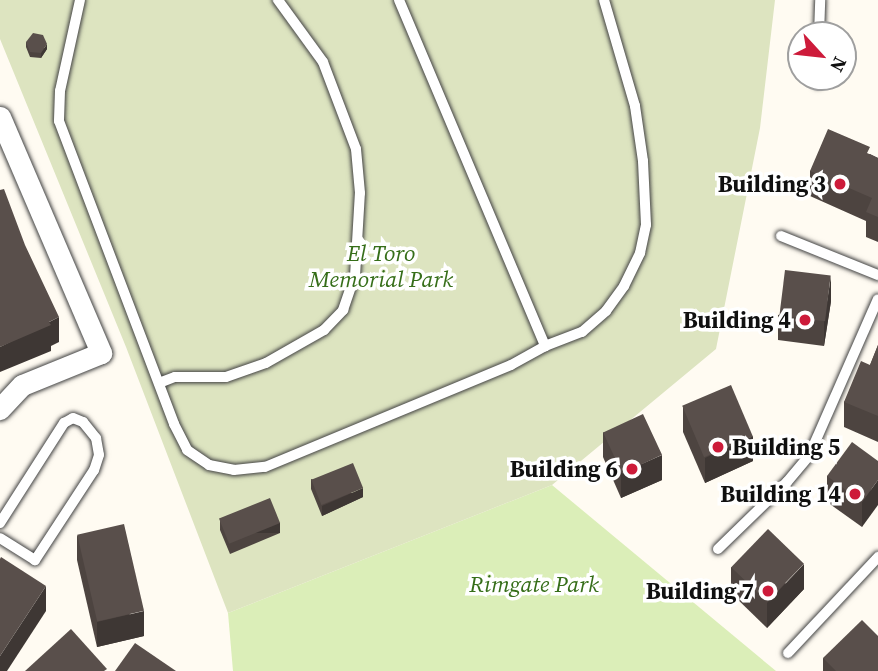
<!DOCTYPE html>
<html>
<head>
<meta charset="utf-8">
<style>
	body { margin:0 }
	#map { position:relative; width:878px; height:671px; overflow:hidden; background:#fffbf2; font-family:"Source Serif 4",serif }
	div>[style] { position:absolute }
	.green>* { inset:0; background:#dbeeb8 }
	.cemetery>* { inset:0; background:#dde4c0 }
	.roads { filter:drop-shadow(0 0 2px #434343) drop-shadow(0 0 2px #434343) }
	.service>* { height:10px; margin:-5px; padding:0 5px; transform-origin:5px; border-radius:5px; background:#fff }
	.minor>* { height:21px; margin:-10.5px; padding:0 10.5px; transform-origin:10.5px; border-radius:10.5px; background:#fff }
	.wall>* { inset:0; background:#4d4440 }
	.shaded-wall>* { inset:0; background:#3e3734; transform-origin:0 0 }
	.building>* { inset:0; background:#594f4b; transform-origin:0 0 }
	.dots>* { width:19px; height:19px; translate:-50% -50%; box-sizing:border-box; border:4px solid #fff; border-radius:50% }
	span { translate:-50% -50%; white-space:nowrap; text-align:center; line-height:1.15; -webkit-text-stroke:7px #fff; paint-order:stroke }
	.poi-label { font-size:23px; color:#101010; font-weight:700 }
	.right { translate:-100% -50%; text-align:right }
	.left { translate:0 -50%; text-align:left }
	.park-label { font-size:23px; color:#366e19; font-style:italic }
	.north { position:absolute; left:787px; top:21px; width:70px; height:70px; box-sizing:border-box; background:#fff; border:2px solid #9f9f9f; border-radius:50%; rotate:117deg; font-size:19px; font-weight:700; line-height:28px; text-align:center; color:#101010 }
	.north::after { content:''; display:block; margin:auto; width:24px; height:32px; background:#cd1b3a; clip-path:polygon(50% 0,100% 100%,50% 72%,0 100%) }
</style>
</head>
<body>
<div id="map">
	<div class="green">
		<div style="clip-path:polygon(552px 485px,776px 671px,233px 671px,228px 613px)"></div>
	</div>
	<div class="cemetery">
		<div style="clip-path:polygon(0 0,775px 0,760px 128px,716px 349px,552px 485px,228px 613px,126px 347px,0 39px)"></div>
	</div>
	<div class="roads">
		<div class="service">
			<div style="left:80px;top:0;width:93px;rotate:102.4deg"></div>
			<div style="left:60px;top:91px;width:30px;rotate:92deg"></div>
			<div style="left:59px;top:121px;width:324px;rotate:69.2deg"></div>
			<div style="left:174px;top:424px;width:29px;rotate:63deg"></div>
			<div style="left:187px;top:450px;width:27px;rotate:34deg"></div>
			<div style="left:209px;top:465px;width:25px;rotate:11deg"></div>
			<div style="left:234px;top:470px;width:31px;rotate:-6deg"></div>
			<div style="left:265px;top:467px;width:266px;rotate:-22.5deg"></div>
			<div style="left:511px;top:365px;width:39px;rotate:-29deg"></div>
			<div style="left:545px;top:346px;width:40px;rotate:-21deg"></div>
			<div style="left:582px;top:332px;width:32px;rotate:-41deg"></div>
			<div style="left:606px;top:311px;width:31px;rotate:-54deg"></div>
			<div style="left:624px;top:286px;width:37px;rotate:-64deg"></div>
			<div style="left:640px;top:253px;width:29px;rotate:-78deg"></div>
			<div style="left:646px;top:225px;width:64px;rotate:-92.7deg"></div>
			<div style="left:643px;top:161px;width:56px;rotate:-98.3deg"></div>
			<div style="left:635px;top:106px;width:110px;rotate:-106.3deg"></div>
			<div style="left:399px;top:0;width:376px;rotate:67.1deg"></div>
			<div style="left:819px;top:35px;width:35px;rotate:-88deg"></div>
			<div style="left:818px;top:83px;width:6px;rotate:-90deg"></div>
			<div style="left:781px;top:236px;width:105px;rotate:21.9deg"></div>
			<div style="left:159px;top:383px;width:17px;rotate:-21deg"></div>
			<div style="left:175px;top:377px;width:51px"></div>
			<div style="left:226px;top:377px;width:42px;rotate:-19.3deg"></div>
			<div style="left:266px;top:363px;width:67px;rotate:-29.6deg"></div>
			<div style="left:324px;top:330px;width:28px;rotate:-46deg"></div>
			<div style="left:343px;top:310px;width:36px;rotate:-71deg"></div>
			<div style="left:355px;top:276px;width:83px;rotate:-86.6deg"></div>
			<div style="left:360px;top:193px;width:44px;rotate:-95.2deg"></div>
			<div style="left:356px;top:149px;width:93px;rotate:-110.8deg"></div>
			<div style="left:323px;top:62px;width:77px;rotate:-126deg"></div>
			<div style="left:0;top:523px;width:119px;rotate:-57.4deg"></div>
			<div style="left:64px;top:423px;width:10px;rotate:-29deg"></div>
			<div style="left:73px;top:418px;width:11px;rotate:22deg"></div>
			<div style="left:83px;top:422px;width:21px;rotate:51deg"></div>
			<div style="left:96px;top:438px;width:17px;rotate:80deg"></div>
			<div style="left:99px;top:455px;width:16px;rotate:108deg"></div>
			<div style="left:94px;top:470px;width:108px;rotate:123.2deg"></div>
			<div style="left:35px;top:560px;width:41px;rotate:-147.8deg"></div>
			<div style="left:718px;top:549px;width:96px;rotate:-44.2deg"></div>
			<div style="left:787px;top:482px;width:34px;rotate:-50deg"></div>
			<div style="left:809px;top:456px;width:171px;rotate:-66.3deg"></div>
			<div style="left:788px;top:653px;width:132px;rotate:-46.8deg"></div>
		</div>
		<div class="minor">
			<div style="left:0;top:117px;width:257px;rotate:66.8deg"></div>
			<div style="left:101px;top:353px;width:85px;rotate:157.9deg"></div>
			<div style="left:22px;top:385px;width:33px;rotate:133deg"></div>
		</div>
	</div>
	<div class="wall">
		<div style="clip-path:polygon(26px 42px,47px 49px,41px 58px,30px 57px,26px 47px)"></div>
		<div style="clip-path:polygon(870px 154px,878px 158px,878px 242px,866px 237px,866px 221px,810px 196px,810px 171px)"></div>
		<div style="clip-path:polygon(831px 301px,824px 346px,778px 340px,778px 315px)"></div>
		<div style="clip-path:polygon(878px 345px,878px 442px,844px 427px,844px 402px,870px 365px)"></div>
		<div style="clip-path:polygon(683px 407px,753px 461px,705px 483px,683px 432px)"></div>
		<div style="clip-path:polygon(603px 432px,662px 480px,621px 498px,603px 457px)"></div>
		<div style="clip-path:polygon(878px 461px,862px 527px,827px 502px,827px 476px)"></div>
		<div style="clip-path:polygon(311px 479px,363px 497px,322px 516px,311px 489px)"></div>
		<div style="clip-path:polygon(220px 520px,280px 533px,230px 554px,220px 530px)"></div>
		<div style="clip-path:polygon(77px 535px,144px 636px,97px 647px,77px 560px)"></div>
		<div style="clip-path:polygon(731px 567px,804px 589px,767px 628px,731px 593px)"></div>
		<div style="clip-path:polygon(823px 658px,878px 671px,823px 671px)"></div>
	</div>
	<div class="shaded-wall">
		<div style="clip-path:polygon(47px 44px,47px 49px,41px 58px,41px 53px)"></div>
		<div style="clip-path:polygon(831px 276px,831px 301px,824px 346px,824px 321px)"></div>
		<div style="clip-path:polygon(59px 317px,59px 342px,51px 346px,51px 351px,0 372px,0 347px)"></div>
		<div style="clip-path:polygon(753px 436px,753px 461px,705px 483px,705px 458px)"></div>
		<div style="clip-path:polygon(662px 455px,662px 480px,621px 498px,621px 473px)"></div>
		<div style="clip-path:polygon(878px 480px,878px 505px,862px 527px,862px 502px)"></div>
		<div style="clip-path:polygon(363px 488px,363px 497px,322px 516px,322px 506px)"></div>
		<div style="left:280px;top:523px;width:10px;height:54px;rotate:90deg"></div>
		<div style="clip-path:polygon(804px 564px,804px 589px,767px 628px,767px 603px)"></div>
		<div style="clip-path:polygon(46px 586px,46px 611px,7px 671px,0 671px,0 656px)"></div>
		<div style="clip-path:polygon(144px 611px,144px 636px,97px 647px,97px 622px)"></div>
	</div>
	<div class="building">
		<div style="clip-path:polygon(33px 33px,43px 35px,47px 44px,41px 53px,30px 52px,26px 42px)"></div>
		<div style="clip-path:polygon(828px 129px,870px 147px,867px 153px,878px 158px,878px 217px,866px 212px,872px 198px,810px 171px)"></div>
		<div style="clip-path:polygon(4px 189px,25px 245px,59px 317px,49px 322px,51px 325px,0 347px,0 190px)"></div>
		<div style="left:785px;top:270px;width:46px;height:46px;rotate:7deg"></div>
		<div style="clip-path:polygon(878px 345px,878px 416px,844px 402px,861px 361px,870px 365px)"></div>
		<div style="left:731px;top:385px;width:56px;height:53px;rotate:67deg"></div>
		<div style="left:643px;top:414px;width:45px;height:44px;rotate:65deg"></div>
		<div style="clip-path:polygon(852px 442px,878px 461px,878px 480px,862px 502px,827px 476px)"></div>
		<div style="left:353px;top:463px;width:27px;height:45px;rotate:68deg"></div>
		<div style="left:270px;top:498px;width:27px;height:55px;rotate:68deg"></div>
		<div style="left:124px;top:524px;width:89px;height:48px;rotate:77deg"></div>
		<div style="left:768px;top:529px;width:50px;height:53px;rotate:44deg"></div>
		<div style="clip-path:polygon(1px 557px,46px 586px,0 656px,0 559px)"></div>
		<div style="clip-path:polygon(862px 620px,878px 636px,878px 671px,836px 671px,823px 658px)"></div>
		<div style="clip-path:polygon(71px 629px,107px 669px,104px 671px,25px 671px)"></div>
		<div style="clip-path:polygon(135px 643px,176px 671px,115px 671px)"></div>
	</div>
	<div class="dots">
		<div style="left:840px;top:184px;background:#cd1b3a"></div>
		<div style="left:805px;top:320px;background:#cd1b3a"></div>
		<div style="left:718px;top:447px;background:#cd1b3a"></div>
		<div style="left:632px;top:469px;background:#cd1b3a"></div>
		<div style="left:855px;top:494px;background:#cd1b3a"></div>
		<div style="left:768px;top:591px;background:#cd1b3a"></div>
	</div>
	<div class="poi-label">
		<span class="right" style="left:826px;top:184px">Building 3</span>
		<span class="right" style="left:791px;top:320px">Building 4</span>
		<span class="left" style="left:732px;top:447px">Building 5</span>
		<span class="right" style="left:618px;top:469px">Building 6</span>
		<span class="right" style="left:841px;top:494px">Building 14</span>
		<span class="right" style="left:754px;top:591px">Building 7</span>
	</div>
	<div class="park-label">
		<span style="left:381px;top:266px">El Toro<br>Memorial Park</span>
		<span style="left:534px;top:584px">Rimgate Park</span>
	</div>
	<div class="north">N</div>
</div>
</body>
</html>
